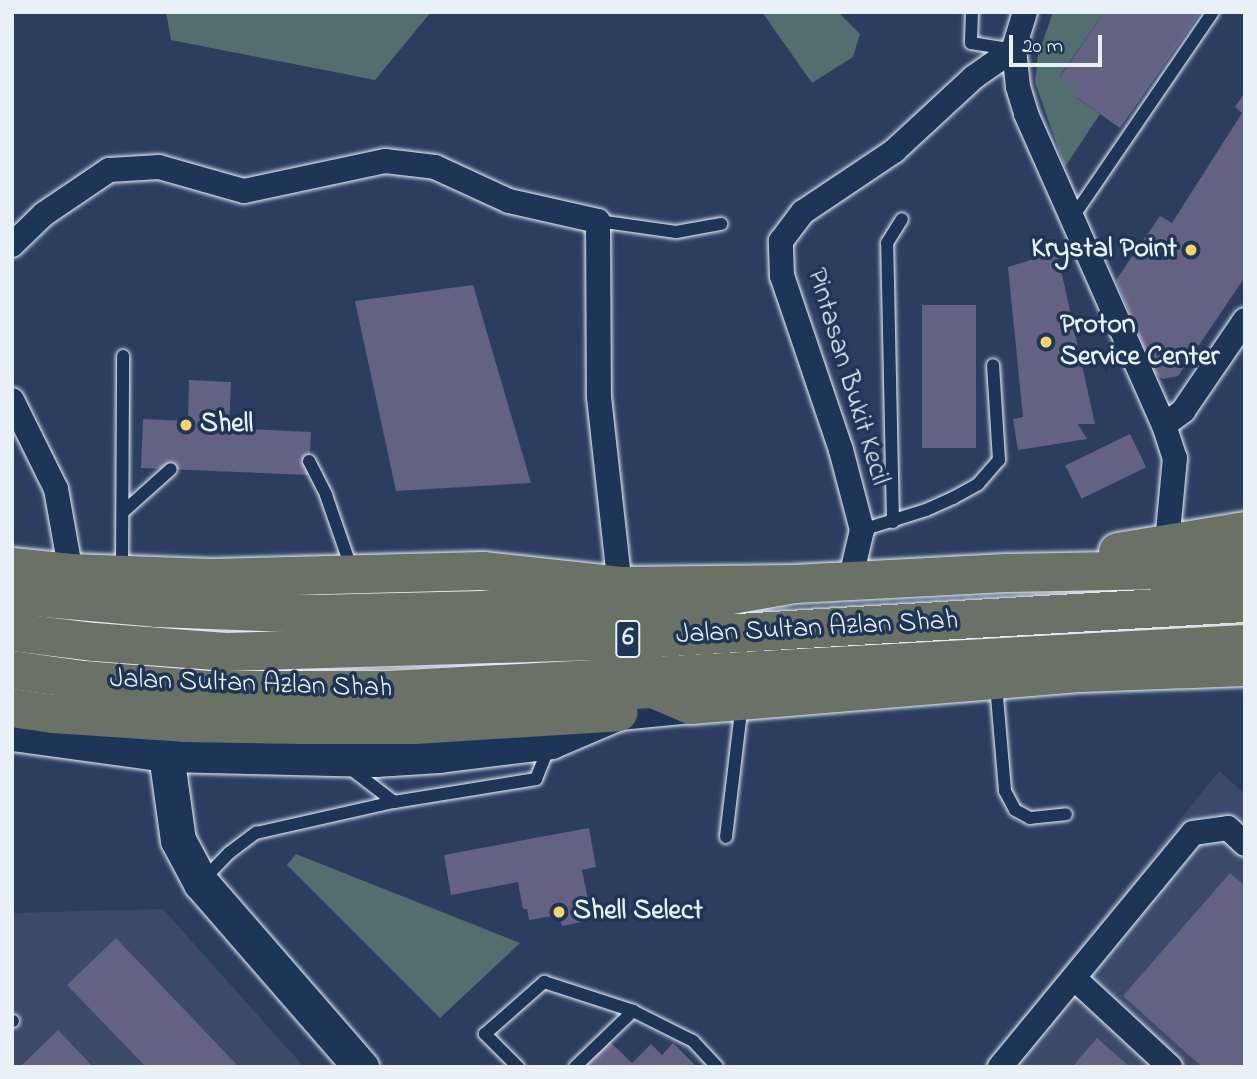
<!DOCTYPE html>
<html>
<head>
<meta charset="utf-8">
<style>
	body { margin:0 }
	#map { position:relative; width:1257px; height:1079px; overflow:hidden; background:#2b3e60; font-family:"Indie Flower",sans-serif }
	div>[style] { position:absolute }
	.built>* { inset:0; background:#3c496a }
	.green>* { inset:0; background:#526e6d }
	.building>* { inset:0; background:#636283; transform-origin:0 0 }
	.roads { filter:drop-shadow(0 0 2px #e8f1f8) drop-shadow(0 0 2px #e8f1f8) }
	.lane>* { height:12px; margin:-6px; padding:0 6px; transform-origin:6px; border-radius:6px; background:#1d3557 }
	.street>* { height:24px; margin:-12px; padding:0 12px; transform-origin:12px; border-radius:12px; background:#1d3557 }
	.secondary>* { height:35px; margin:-17.5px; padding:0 17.5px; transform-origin:17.5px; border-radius:17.5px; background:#1d3557 }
	.primary>* { height:38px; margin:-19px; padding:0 19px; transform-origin:19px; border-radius:19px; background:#6a7165 }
	.highway>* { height:38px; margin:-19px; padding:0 19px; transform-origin:19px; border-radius:19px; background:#6a7165 }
	.dots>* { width:19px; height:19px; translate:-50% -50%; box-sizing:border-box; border:4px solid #1d3557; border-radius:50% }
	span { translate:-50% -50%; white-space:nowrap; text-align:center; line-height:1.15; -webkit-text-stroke:7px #1d3557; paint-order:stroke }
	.shield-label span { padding:2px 5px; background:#1d3557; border:2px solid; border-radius:5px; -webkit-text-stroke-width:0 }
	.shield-label { font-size:26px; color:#e8f1f8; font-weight:700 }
	.poi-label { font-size:28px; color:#e8f1f8; font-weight:700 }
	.right { translate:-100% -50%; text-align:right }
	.left { translate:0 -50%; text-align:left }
	.street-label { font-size:28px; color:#e8f1f8 }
	.frame { position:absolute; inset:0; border:14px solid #e8f1f8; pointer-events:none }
	.scale { position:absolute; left:1009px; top:35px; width:93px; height:32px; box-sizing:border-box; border:4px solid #e8f1f8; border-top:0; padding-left:9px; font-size:21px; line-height:24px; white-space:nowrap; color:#e8f1f8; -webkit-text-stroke:5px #1d3557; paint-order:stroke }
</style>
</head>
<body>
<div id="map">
	<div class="built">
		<div style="clip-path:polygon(1219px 771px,1245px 794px,1245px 1067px,982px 1067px)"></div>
		<div style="clip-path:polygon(163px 909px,304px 1067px,12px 1067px,12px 913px)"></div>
	</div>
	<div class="green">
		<div style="clip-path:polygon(166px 12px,431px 12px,375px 80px,171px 40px)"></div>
		<div style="clip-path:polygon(762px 12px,838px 12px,860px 34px,853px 57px,812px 83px)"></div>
		<div style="clip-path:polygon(1053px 12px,1104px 12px,1060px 76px,1081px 91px,1077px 98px,1100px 114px,1065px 167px,1035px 82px,1038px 55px)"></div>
		<div style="clip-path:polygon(296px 854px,520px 943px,440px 1018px,287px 865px)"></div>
	</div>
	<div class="building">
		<div style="clip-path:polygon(1104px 12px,1201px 12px,1120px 128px,1076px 97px,1081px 91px,1060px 77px)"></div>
		<div style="clip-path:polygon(1245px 92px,1245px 277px,1178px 376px,1163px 379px,1154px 373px,1116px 280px,1160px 216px,1172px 223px,1242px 113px,1235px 107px)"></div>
		<div style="clip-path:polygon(1057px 252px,1095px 424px,1078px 424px,1087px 439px,1018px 450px,1013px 419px,1023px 417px,1008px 267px)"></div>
		<div style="clip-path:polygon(473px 285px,531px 483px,396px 491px,355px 301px)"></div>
		<div style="left:976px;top:305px;width:143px;height:54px;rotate:90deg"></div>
		<div style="clip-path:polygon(189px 380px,231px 382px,229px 428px,311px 432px,309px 475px,141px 468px,143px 419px,188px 421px)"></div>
		<div style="left:1130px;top:434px;width:37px;height:72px;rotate:64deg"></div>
		<div style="clip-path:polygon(589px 828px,596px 867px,582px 870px,592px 920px,562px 926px,559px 915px,529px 920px,527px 909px,523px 909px,518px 882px,451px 895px,444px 855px)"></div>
		<div style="clip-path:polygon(1230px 873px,1245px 886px,1245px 1067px,1202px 1067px,1123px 996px)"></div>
		<div style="clip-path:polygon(116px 938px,239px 1067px,146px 1067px,67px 985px)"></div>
		<div style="clip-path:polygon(58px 1030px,93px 1067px,20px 1067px)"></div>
		<div style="clip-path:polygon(1097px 1038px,1130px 1067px,1072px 1067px)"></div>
		<div style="clip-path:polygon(608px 1040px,632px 1063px,651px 1044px,662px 1055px,673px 1043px,697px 1067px,582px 1067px)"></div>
	</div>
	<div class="roads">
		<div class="lane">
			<div style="left:972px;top:12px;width:31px;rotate:92deg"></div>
			<div style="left:971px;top:43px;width:39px;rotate:9deg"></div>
			<div style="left:1073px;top:217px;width:248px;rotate:-55.7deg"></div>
			<div style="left:598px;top:221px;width:79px;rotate:8deg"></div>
			<div style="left:676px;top:232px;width:46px;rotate:-10.1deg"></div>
			<div style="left:309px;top:461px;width:38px;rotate:63deg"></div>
			<div style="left:326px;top:495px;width:79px;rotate:70.9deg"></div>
			<div style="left:123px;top:512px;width:64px;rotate:-41.9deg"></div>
			<div style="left:893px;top:522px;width:279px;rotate:-91.2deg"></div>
			<div style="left:887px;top:243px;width:28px;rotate:-58deg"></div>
			<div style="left:862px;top:530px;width:67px;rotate:-17.4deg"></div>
			<div style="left:926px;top:510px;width:30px;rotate:-24deg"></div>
			<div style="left:953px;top:498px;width:29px;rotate:-29deg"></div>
			<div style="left:978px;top:484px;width:32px;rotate:-49deg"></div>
			<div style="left:999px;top:460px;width:95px;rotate:-93.6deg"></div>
			<div style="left:122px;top:571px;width:215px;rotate:-89.7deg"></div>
			<div style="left:996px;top:685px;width:106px;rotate:85.1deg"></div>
			<div style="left:1005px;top:791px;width:21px;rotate:62deg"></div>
			<div style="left:1015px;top:810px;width:17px;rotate:28deg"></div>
			<div style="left:1030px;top:818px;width:36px;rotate:-6deg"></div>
			<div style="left:347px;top:766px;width:59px;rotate:37.5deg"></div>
			<div style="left:726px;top:837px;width:135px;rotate:-83.2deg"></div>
			<div style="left:202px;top:881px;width:39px;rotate:-46deg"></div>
			<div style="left:229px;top:853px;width:34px;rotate:-37deg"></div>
			<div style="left:256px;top:833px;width:141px;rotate:-12.7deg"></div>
			<div style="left:394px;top:802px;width:144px;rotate:-9.2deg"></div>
			<div style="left:536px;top:779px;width:38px;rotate:-68deg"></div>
			<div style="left:12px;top:1021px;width:1px"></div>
			<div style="left:518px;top:1067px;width:47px;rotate:-135deg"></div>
			<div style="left:485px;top:1034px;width:79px;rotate:-41.4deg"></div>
			<div style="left:544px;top:982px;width:94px;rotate:18deg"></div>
			<div style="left:575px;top:1067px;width:81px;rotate:-44deg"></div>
			<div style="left:633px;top:1011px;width:67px;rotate:26.6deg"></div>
			<div style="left:693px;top:1041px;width:35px;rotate:47deg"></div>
		</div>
		<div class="street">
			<div style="left:1025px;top:12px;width:39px;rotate:107deg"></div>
			<div style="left:1014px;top:49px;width:38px;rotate:84deg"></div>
			<div style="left:1018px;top:87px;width:28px;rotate:73deg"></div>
			<div style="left:1026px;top:114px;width:340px;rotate:66.1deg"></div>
			<div style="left:1164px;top:425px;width:35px;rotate:72deg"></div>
			<div style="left:1175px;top:458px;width:85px;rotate:95.4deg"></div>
			<div style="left:12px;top:245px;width:45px;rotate:-44.1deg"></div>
			<div style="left:44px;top:214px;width:78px;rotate:-34.1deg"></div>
			<div style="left:109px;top:170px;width:50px;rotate:-3.4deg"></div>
			<div style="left:159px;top:167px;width:88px;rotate:15.8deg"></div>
			<div style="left:244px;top:191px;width:144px;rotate:-12deg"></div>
			<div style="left:385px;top:161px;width:50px;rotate:6.8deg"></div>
			<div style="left:435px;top:167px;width:81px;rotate:24.7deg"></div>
			<div style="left:509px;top:201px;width:91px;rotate:12.7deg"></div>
			<div style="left:598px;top:221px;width:176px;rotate:89.7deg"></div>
			<div style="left:599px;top:397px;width:190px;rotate:83.7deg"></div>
			<div style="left:12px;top:400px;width:99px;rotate:63.7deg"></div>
			<div style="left:56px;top:489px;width:85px;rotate:79.9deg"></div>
			<div style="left:1164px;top:425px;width:24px;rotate:-36deg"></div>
			<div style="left:1183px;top:411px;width:110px;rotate:-55.7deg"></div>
			<div style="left:850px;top:581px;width:52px;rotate:-76.8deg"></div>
			<div style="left:862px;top:530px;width:83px;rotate:-104.7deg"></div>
			<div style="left:841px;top:450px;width:184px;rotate:-108.7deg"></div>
			<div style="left:782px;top:276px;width:35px;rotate:-92deg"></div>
			<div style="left:781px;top:241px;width:36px;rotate:-53deg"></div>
			<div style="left:803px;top:212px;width:110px;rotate:-33.8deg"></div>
			<div style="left:894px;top:151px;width:109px;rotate:-42.8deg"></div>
			<div style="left:974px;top:77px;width:49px;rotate:-35deg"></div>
			<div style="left:1074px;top:978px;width:131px;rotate:42.8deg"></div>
			<div style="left:1000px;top:1067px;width:303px;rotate:-50.5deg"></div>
			<div style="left:1193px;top:833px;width:35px;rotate:-8deg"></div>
			<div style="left:1228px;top:828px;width:23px;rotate:43deg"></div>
		</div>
		<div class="secondary">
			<div style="left:12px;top:733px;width:155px;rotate:7.8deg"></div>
			<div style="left:166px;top:754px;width:209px;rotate:1.4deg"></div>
			<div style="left:375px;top:759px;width:64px;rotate:-3.6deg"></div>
			<div style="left:439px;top:755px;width:113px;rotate:-7.1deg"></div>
			<div style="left:551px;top:741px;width:74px;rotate:-23.1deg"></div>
			<div style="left:619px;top:712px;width:72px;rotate:-5.6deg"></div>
			<div style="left:166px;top:754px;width:87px;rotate:82.1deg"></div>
			<div style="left:178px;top:840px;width:49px;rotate:61.9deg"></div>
			<div style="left:201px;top:883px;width:244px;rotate:49deg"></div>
		</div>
		<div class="primary">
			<div style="left:1118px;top:552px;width:129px;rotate:-9.4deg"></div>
			<div style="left:12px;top:567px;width:59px;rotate:5.8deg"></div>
			<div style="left:71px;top:573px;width:141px;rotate:2deg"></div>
			<div style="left:212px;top:578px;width:271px;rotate:-1.5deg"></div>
			<div style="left:483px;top:571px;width:138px;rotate:6.2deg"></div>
			<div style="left:620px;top:586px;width:174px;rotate:-0.7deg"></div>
			<div style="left:794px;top:584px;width:212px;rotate:-3deg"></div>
			<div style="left:1006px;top:573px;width:239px;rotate:-1deg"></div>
			<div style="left:615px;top:691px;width:38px;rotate:-3deg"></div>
			<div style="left:653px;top:689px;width:41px;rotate:22.8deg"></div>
			<div style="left:691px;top:705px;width:392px;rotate:-4.7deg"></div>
			<div style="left:1082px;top:673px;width:163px;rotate:-2.1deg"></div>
		</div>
		<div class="highway">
			<div style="left:12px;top:595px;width:146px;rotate:5.1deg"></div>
			<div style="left:157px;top:608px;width:158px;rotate:2.2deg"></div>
			<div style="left:315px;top:614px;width:360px;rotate:-1.4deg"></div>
			<div style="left:675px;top:605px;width:121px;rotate:-10deg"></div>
			<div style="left:12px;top:632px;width:83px;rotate:7deg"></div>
			<div style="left:94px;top:642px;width:132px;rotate:4.3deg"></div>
			<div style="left:226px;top:652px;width:377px;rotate:-1.7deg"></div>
			<div style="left:603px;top:641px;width:643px;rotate:-3.39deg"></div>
			<div style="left:12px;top:670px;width:72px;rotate:8deg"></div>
			<div style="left:83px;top:680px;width:126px;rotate:4.5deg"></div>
			<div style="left:209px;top:690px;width:179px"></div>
			<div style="left:388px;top:690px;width:858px;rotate:-3.07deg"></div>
			<div style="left:12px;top:708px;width:41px;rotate:8.3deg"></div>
			<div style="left:53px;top:714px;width:131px;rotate:3.9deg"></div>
			<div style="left:184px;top:723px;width:119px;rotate:1deg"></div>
			<div style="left:303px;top:725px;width:112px"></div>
			<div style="left:415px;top:725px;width:204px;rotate:-3.6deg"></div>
		</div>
	</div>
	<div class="dots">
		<div style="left:1191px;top:250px;background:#ffd166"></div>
		<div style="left:1046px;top:342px;background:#ffd166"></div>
		<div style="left:186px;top:425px;background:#ffd166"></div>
		<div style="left:559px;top:912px;background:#ffd166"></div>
	</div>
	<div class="shield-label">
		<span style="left:628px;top:639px">6</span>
	</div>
	<div class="poi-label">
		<span class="right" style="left:1177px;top:250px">Krystal Point</span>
		<span class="left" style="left:1060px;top:342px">Proton<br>Service Center</span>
		<span class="left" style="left:200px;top:425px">Shell</span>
		<span class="left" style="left:573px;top:912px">Shell Select</span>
	</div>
	<div class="street-label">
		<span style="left:847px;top:377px;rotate:73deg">Pintasan Bukit Kecil</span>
		<span style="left:817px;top:629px;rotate:-3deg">Jalan Sultan Azlan Shah</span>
		<span style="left:251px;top:685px;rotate:2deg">Jalan Sultan Azlan Shah</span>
	</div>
	<div class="frame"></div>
	<div class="scale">20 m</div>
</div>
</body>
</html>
